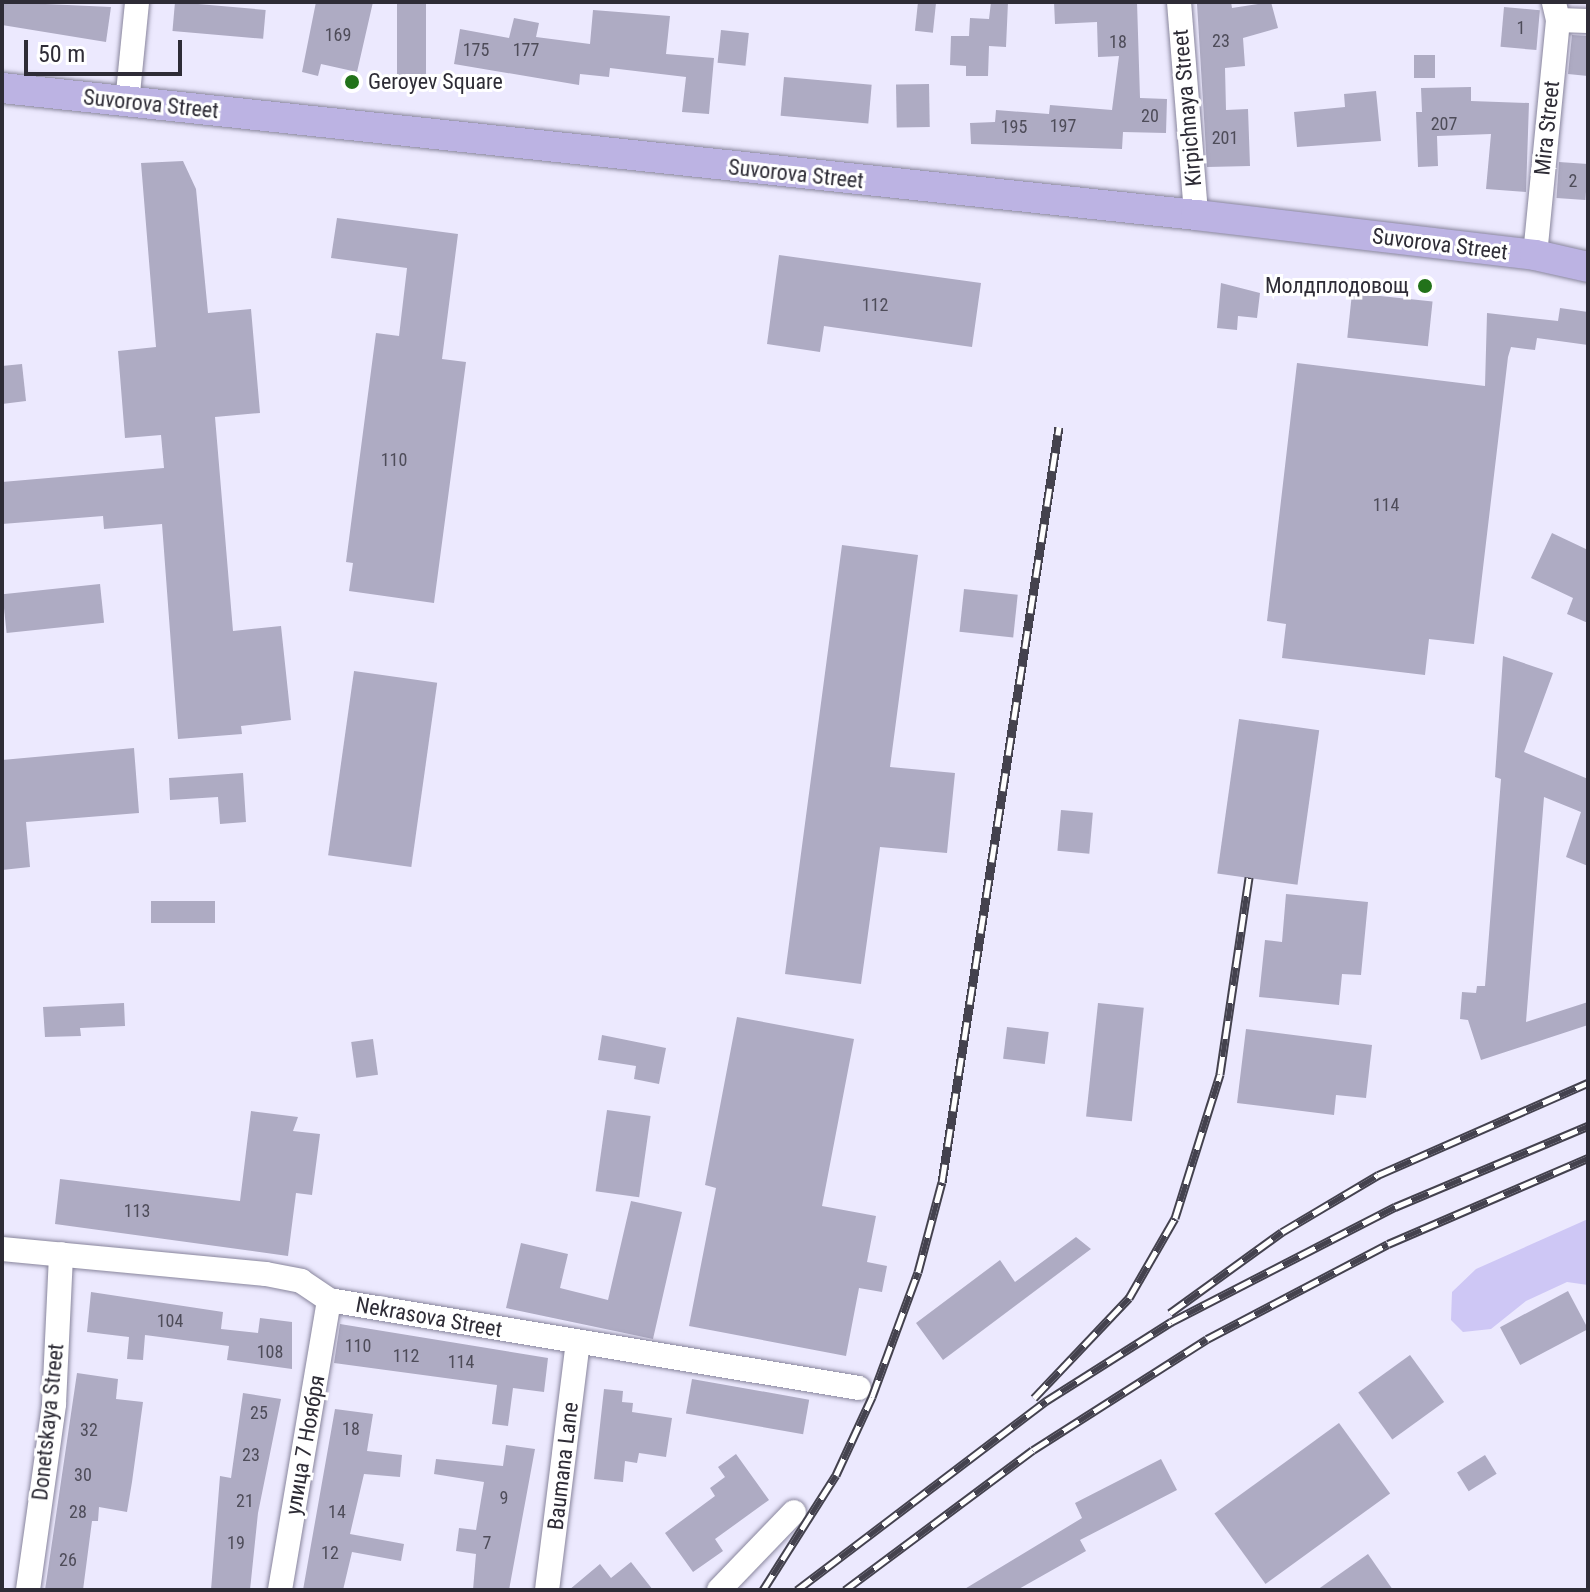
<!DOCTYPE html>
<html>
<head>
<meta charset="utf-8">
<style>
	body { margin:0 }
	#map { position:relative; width:1590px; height:1592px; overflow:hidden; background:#ece9fe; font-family:"Roboto Condensed",sans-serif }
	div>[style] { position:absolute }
	.green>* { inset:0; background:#cec7f5 }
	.building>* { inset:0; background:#aeabc3; transform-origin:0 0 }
	.roads { filter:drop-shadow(0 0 2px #88859c) drop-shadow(0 0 2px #88859c) }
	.minor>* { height:24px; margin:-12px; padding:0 12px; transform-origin:12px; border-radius:12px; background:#fff }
	.major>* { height:30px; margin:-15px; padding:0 15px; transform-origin:15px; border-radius:15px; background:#bcb3e3 }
	.rail>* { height:9px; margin-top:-4.5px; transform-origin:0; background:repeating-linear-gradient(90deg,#fff 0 18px,#44424e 0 36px); box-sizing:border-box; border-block:2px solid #44424e }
	.dots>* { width:22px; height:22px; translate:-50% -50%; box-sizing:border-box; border:4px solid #fff; border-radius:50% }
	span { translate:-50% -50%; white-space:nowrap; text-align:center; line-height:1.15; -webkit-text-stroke:6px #fff; paint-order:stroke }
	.number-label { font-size:18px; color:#4e4c59 }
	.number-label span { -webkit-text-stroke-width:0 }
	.poi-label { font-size:22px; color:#2e2c36 }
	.left { translate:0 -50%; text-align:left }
	.right { translate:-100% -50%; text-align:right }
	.street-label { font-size:22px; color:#2e2c36 }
	.frame { position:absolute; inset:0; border:4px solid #2e2c36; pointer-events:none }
	.scale { position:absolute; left:24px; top:40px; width:158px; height:36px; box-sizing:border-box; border:4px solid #2e2c36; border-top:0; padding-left:10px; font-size:24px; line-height:28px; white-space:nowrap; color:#2e2c36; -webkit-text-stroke:6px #fff; paint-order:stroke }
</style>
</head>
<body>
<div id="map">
	<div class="green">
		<div style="clip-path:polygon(1588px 1219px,1588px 1285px,1567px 1282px,1526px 1301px,1491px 1329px,1463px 1332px,1451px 1320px,1452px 1292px,1476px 1269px)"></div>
	</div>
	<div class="building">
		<div style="clip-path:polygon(2px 2px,111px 7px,106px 42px,2px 25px)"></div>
		<div style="left:175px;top:2px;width:91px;height:29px;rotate:5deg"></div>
		<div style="clip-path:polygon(316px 2px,373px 2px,357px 72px,321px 64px,318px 76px,302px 72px)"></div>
		<div style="left:397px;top:2px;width:29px;height:83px"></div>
		<div style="left:918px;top:2px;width:18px;height:29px;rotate:6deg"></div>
		<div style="clip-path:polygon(991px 2px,1008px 2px,1006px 47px,989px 46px,988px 76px,966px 76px,966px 66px,950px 65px,951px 36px,969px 36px,970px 18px,989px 19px)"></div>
		<div style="clip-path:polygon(1054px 2px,1137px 2px,1140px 98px,1167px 99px,1166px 133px,1123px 132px,1122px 149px,971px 144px,970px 123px,995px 122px,996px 110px,1049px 114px,1050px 105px,1112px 110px,1119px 56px,1098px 57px,1097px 22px,1055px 24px)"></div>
		<div style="clip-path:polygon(1231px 2px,1232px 8px,1271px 2px,1278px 28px,1243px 38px,1245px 66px,1225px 68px,1226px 110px,1248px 109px,1250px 166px,1207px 167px,1197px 4px)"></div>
		<div style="left:1504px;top:7px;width:36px;height:40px;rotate:5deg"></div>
		<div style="clip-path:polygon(593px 10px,670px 16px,666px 54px,714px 58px,709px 114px,682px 112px,686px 77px,610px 68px,609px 77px,580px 74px,579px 85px,454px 64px,460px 29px,509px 38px,514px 18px,539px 23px,536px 37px,590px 44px)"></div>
		<div style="left:721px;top:30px;width:28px;height:33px;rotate:6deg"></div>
		<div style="clip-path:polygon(1572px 35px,1588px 36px,1588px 76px,1568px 74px)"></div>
		<div style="left:1414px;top:55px;width:21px;height:23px"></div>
		<div style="left:784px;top:77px;width:88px;height:39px;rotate:5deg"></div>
		<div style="left:929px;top:84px;width:43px;height:33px;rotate:89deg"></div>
		<div style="clip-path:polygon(1471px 87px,1471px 101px,1529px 103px,1526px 192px,1486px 189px,1491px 134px,1437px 136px,1438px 166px,1418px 167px,1416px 112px,1422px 112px,1421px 88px)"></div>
		<div style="clip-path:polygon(1376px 91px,1381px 141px,1297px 147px,1294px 112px,1345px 107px,1344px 94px)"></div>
		<div style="clip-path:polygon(183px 161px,196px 189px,208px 313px,251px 309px,260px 413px,215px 417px,233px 631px,281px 626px,291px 720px,241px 726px,242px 734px,178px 739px,162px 524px,104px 529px,103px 516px,2px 524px,2px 482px,164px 468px,161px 435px,125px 438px,118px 351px,156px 347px,141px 163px)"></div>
		<div style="left:1559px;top:162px;width:29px;height:36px;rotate:4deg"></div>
		<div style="clip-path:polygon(337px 218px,458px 234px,442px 359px,466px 362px,434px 603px,349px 591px,353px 563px,346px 562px,376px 333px,399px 336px,407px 268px,331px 258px)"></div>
		<div style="clip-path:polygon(779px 255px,981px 283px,972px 347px,824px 326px,820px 352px,767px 344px)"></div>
		<div style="clip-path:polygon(1221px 283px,1260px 293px,1257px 318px,1238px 316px,1237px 330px,1217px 328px)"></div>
		<div style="left:1352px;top:293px;width:81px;height:45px;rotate:6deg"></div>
		<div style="clip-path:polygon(1560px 308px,1588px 312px,1588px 345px,1537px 338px,1535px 350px,1511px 347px,1508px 357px,1474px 644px,1429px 639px,1425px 675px,1282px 658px,1286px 624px,1267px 621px,1297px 363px,1485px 386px,1487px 313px,1558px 321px)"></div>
		<div style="clip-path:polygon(22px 364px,26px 401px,2px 404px,2px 366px)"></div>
		<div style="clip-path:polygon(1552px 533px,1588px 550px,1588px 623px,1567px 614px,1573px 598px,1531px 578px)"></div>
		<div style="clip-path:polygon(842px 545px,918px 555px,890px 767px,955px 773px,947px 853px,880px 847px,861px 984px,785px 974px)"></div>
		<div style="left:100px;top:584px;width:39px;height:98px;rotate:84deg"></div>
		<div style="left:964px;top:589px;width:54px;height:43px;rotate:6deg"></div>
		<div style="clip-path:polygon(1503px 656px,1553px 673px,1524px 752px,1588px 779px,1588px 866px,1566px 857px,1581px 812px,1544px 797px,1526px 1022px,1588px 1002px,1588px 1025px,1481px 1060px,1468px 1020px,1460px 1019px,1462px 992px,1476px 993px,1477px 986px,1485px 986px,1501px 779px,1495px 777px)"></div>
		<div style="left:354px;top:671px;width:84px;height:186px;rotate:8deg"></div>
		<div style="left:1239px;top:719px;width:81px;height:156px;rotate:8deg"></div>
		<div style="clip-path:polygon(134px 748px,139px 813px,26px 822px,30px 867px,2px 870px,2px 760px)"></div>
		<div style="clip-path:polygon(243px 773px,246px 822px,220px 824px,218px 797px,170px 800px,169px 778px)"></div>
		<div style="left:1061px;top:810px;width:32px;height:41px;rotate:5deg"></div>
		<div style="clip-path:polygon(1286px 894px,1368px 902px,1361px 975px,1342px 974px,1339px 1005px,1259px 997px,1265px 940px,1282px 942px)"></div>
		<div style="left:215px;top:901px;width:22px;height:64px;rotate:90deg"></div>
		<div style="clip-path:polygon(124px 1003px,125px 1026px,80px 1028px,81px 1036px,45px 1037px,43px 1007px)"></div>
		<div style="left:1098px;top:1003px;width:46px;height:114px;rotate:6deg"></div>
		<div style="clip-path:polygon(737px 1017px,854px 1039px,822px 1206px,876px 1216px,867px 1262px,887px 1266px,882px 1292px,859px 1288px,846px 1356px,689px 1326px,716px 1188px,705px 1185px)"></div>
		<div style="left:1007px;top:1027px;width:42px;height:32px;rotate:7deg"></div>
		<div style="clip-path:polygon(1246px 1029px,1372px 1045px,1366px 1098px,1336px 1095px,1334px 1115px,1237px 1103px)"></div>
		<div style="clip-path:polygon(602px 1035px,666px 1048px,659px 1084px,634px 1079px,636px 1066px,598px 1060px)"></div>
		<div style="left:373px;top:1039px;width:36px;height:22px;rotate:82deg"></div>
		<div style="left:607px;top:1110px;width:44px;height:82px;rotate:8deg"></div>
		<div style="clip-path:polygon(251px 1111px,298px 1117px,293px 1131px,320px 1134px,312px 1195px,296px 1193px,288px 1256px,55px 1224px,60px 1179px,240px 1201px)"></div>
		<div style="clip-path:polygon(631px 1201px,682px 1212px,653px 1339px,506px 1308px,521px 1243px,568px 1254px,560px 1288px,608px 1300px)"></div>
		<div style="clip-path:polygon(1076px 1237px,1091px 1249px,943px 1360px,916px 1323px,1000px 1260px,1015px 1282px)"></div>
		<div style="left:1568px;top:1291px;width:43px;height:77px;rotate:62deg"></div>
		<div style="clip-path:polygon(91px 1292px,223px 1312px,221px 1329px,258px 1333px,260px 1318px,292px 1322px,292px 1369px,227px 1360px,229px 1346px,145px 1335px,143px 1360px,127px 1359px,129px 1337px,87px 1332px)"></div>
		<div style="clip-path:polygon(340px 1324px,548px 1358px,544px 1392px,513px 1388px,508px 1426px,492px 1424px,497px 1385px,334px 1363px)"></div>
		<div style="left:1410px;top:1355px;width:58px;height:64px;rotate:54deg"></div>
		<div style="clip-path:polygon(77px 1373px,118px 1379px,116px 1399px,143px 1402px,132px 1482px,127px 1512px,99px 1507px,98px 1521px,92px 1521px,83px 1590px,45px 1590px)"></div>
		<div style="left:692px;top:1379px;width:119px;height:35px;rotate:10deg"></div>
		<div style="clip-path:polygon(604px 1389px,623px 1391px,622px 1402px,633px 1403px,632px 1412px,672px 1418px,666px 1457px,639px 1453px,637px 1463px,625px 1461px,623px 1482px,594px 1479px)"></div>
		<div style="clip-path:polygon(243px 1393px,281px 1399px,258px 1513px,250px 1590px,211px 1590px,220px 1476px,231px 1478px)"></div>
		<div style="clip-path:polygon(335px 1409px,373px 1414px,367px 1451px,402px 1455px,400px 1477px,364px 1474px,350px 1534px,404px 1544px,401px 1561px,352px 1552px,343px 1590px,303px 1590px)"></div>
		<div style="left:1339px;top:1423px;width:87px;height:154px;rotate:54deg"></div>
		<div style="clip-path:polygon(506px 1445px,535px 1449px,509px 1590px,473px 1590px,476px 1554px,456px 1551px,459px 1528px,476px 1530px,484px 1482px,434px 1474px,436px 1459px,503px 1466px)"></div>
		<div style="clip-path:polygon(736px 1454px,769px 1500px,715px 1539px,723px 1551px,693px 1572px,665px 1533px,715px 1496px,710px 1488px,725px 1477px,718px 1467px)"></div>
		<div style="left:1485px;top:1455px;width:22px;height:33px;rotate:58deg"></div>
		<div style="clip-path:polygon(1161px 1459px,1177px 1490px,1080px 1540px,1086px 1551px,1017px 1590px,963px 1590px,1082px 1518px,1075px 1503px)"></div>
		<div style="clip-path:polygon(1368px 1554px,1393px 1590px,1317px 1590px)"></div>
		<div style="clip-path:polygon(631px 1562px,653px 1590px,569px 1590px,600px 1564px,611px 1578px)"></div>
	</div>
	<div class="roads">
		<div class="minor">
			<div style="left:1179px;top:2px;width:214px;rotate:85.4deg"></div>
			<div style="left:1558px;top:20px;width:30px;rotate:2deg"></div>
			<div style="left:127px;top:103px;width:101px;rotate:-84.3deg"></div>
			<div style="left:1535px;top:255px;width:236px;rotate:-84.4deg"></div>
			<div style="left:1558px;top:20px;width:18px;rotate:-103deg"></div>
			<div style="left:2px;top:1249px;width:265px;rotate:5.4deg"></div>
			<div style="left:266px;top:1274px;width:36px;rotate:11deg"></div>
			<div style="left:301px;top:1281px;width:34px;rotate:34deg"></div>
			<div style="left:329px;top:1300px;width:537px;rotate:9.43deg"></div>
			<div style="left:28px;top:1590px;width:188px;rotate:-82deg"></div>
			<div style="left:54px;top:1404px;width:150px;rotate:-87.3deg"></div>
			<div style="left:280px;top:1590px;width:294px;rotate:-80.4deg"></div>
			<div style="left:547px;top:1590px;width:250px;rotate:-82.9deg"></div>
			<div style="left:719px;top:1590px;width:108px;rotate:-46.1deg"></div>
		</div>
		<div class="major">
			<div style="left:2px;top:88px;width:1201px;rotate:6.07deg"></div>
			<div style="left:1196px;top:215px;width:341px;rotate:6.7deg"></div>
			<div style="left:1535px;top:255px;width:54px;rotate:12.8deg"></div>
		</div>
	</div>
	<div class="rail">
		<div style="left:1170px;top:1313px;width:138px;rotate:-35.9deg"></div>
		<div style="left:1282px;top:1232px;width:112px;rotate:-30.7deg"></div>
		<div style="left:1378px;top:1175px;width:229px;rotate:-23.7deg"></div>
		<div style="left:1034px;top:1398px;width:138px;rotate:-46.5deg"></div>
		<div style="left:1129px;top:1298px;width:92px;rotate:-60.1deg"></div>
		<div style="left:1175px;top:1218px;width:151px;rotate:-72.6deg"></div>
		<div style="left:1220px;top:1074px;width:199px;rotate:-81.6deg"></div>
		<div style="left:763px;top:1590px;width:136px;rotate:-57.6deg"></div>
		<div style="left:836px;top:1475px;width:86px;rotate:-65.2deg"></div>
		<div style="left:872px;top:1397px;width:133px;rotate:-69.8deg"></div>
		<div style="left:918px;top:1272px;width:93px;rotate:-75.1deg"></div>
		<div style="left:942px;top:1182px;width:764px;rotate:-81.19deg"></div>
		<div style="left:797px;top:1590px;width:313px;rotate:-37.2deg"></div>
		<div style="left:1046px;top:1401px;width:148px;rotate:-32.3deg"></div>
		<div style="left:1171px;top:1322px;width:252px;rotate:-27.2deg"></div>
		<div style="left:1395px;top:1207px;width:209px;rotate:-22.8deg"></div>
		<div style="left:845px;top:1590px;width:234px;rotate:-36.7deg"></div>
		<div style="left:1033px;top:1450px;width:206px;rotate:-32.5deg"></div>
		<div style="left:1207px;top:1339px;width:204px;rotate:-27.7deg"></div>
		<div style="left:1388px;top:1244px;width:218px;rotate:-23.3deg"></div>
	</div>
	<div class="dots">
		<div style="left:352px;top:82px;background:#22721a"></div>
		<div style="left:1425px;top:286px;background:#22721a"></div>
	</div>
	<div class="number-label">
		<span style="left:1521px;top:28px">1</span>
		<span style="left:338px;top:35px">169</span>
		<span style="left:1221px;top:41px">23</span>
		<span style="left:1118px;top:42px">18</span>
		<span style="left:476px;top:50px">175</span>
		<span style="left:526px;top:50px">177</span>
		<span style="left:1150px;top:116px">20</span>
		<span style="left:1444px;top:124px">207</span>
		<span style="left:1063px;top:126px">197</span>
		<span style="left:1014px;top:127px">195</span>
		<span style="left:1225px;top:138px">201</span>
		<span style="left:1573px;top:181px">2</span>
		<span style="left:875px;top:305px">112</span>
		<span style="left:394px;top:460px">110</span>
		<span style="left:1386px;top:505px">114</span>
		<span style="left:137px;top:1211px">113</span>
		<span style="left:170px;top:1321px">104</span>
		<span style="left:358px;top:1346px">110</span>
		<span style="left:270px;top:1352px">108</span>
		<span style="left:406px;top:1356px">112</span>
		<span style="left:461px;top:1362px">114</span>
		<span style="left:259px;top:1413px">25</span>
		<span style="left:351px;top:1429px">18</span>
		<span style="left:89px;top:1430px">32</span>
		<span style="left:251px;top:1455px">23</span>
		<span style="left:83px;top:1475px">30</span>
		<span style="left:504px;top:1498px">9</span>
		<span style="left:245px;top:1501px">21</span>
		<span style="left:78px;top:1512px">28</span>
		<span style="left:337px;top:1512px">14</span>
		<span style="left:236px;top:1543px">19</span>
		<span style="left:487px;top:1543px">7</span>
		<span style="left:330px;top:1553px">12</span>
		<span style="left:68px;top:1560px">26</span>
	</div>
	<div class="poi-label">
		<span class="left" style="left:368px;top:82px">Geroyev Square</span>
		<span class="right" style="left:1409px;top:286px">Молдплодовощ</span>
	</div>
	<div class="street-label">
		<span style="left:151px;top:104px;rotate:6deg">Suvorova Street</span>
		<span style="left:1187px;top:108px;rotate:-95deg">Kirpichnaya Street</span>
		<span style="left:1547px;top:128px;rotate:-84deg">Mira Street</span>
		<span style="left:796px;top:174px;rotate:6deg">Suvorova Street</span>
		<span style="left:1440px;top:244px;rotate:7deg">Suvorova Street</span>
		<span style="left:429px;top:1317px;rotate:10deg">Nekrasova Street</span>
		<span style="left:48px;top:1422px;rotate:-84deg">Donetskaya Street</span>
		<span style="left:305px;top:1445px;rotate:-80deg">улица 7 Ноября</span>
		<span style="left:563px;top:1466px;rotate:-83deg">Baumana Lane</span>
	</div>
	<div class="frame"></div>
	<div class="scale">50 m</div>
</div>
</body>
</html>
